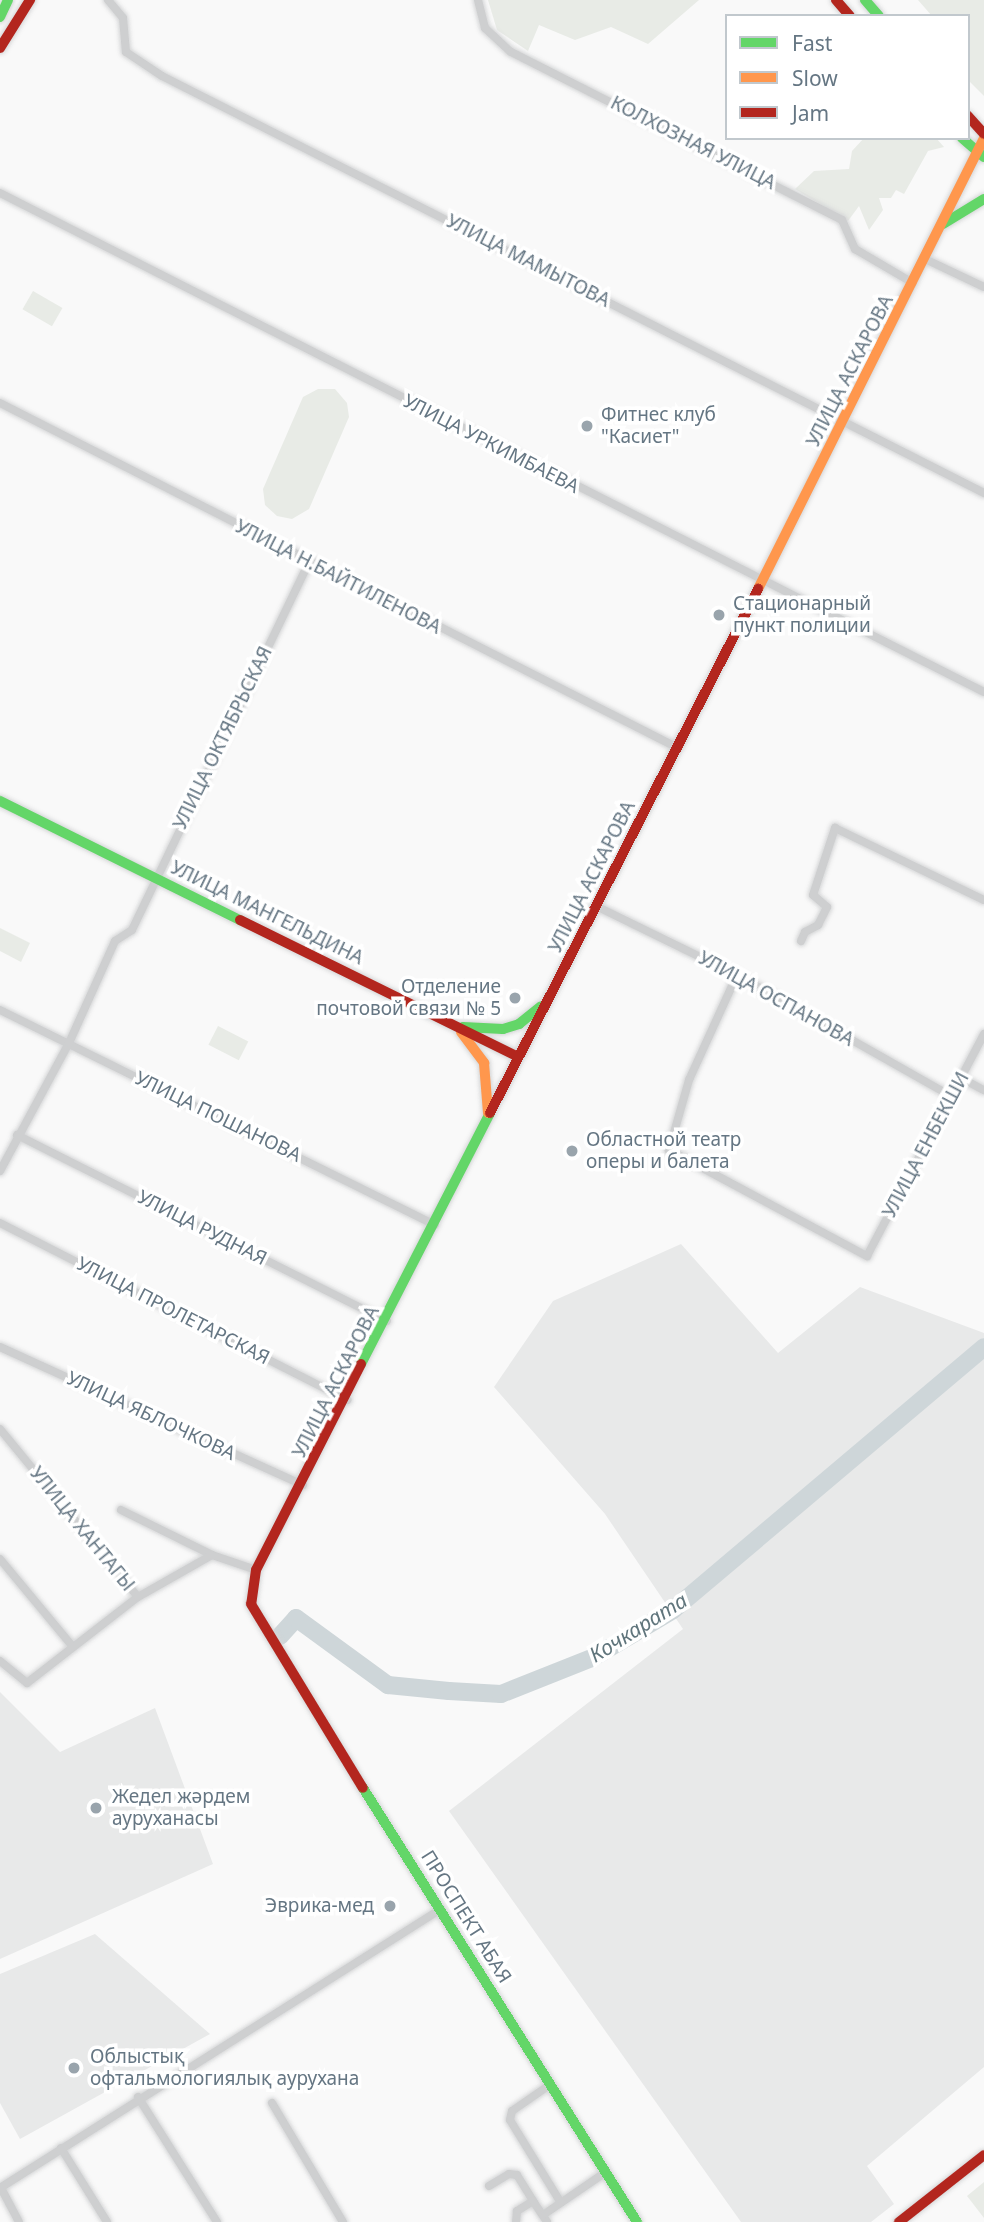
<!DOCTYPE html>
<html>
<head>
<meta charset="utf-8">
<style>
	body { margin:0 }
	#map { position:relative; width:984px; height:2222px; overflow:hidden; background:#f9f9f9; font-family:"Noto Sans",sans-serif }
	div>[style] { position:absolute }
	.built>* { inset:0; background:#e8e9e9 }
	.green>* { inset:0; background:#e8ebe6; transform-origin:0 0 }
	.river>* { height:18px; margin:-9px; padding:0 9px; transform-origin:9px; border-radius:9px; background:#ced6d9 }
	.roads { filter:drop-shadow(0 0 2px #d5d6d7) drop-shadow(0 0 2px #d5d6d7) }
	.street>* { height:8px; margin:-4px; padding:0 4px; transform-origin:4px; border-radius:4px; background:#cecfd0 }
	.fast>* { height:10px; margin:-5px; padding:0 5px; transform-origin:5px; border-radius:5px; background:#63d668 }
	.slow>* { height:10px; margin:-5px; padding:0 5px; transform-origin:5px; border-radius:5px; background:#ff974d }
	.jam>* { height:10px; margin:-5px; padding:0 5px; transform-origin:5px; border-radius:5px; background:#b3261e }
	.dots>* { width:19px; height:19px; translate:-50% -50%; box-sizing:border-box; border:4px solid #fff; border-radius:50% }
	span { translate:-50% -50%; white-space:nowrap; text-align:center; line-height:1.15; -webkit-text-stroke:7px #fff; paint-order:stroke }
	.street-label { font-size:19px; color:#657683 }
	.poi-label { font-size:19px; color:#657683 }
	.left { translate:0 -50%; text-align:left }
	.right { translate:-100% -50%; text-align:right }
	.water-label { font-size:21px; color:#60757c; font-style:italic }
	.legend { position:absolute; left:725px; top:14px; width:245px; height:126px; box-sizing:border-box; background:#fff; border:2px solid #c1c8cd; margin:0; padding:9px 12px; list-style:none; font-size:21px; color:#657683 }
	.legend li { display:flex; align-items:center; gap:14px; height:35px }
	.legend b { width:35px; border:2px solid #c1c8cd }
</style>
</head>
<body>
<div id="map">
	<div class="built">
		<div style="clip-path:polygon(681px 1244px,778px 1353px,860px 1287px,984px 1333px,984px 2067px,867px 2166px,894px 2204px,871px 2222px,741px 2222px,449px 1811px,683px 1629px,605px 1514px,494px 1387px,553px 1301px)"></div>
		<div style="clip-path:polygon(0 1692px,60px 1752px,155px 1708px,213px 1864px,0 1959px)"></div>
		<div style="clip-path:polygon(95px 1934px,210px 2034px,20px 2139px,0 2103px,0 1974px)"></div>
	</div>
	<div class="green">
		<div style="clip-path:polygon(488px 0,699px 0,648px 44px,611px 27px,575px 40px,539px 25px,528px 51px,497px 30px)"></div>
		<div style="clip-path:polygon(918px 0,984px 0,984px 96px,968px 80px,968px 16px,932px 16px)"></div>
		<div style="clip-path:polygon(864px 138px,936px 138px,944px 147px,928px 151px,904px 194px,896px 190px,891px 198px,879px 198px,883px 210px,869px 230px,859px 206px,848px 221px,795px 189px,814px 171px,849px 169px,852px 151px)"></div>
		<div style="left:33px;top:291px;width:34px;height:21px;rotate:30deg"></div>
		<div style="clip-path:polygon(318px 389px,335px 389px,347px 403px,349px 417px,309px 509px,292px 519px,277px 516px,265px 505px,263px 489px,303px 397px)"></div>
		<div style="clip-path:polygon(0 928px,30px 943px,21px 962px,0 951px)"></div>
		<div style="left:218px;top:1026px;width:34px;height:21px;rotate:27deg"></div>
		<div style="clip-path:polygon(984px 2182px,984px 2218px,967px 2196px)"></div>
	</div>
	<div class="river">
		<div style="left:280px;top:1636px;width:24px;rotate:-48deg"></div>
		<div style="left:296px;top:1618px;width:114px;rotate:36.1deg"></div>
		<div style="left:388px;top:1685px;width:61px;rotate:5.6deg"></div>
		<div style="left:449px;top:1691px;width:52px;rotate:3.3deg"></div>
		<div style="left:501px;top:1694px;width:100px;rotate:-21.7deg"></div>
		<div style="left:594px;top:1657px;width:92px;rotate:-30.7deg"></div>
		<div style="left:673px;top:1610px;width:407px;rotate:-40.2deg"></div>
	</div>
	<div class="roads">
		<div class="street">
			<div style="left:108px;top:0;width:23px;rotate:50deg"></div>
			<div style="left:123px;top:18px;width:34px;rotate:85deg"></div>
			<div style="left:126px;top:52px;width:43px;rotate:33.7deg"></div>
			<div style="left:162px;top:76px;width:922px;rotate:26.9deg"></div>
			<div style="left:478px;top:0;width:29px;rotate:76deg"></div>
			<div style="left:485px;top:28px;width:35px;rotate:43deg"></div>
			<div style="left:511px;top:52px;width:371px;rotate:26.9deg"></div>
			<div style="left:842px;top:220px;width:32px;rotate:66deg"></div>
			<div style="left:855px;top:249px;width:67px;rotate:30.4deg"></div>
			<div style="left:0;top:193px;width:1103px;rotate:26.89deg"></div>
			<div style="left:925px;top:259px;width:65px;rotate:25.4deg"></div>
			<div style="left:0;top:403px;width:761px;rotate:26.97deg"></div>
			<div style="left:598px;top:907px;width:155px;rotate:26.1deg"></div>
			<div style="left:737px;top:975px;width:246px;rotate:29.5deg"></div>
			<div style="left:801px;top:941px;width:10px;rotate:-66deg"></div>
			<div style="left:805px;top:932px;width:15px;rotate:-28deg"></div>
			<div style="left:818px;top:925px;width:20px;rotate:-63deg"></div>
			<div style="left:827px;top:907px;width:18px;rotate:-139deg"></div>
			<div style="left:813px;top:895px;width:71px;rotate:-71.8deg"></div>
			<div style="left:835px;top:828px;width:165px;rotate:25.8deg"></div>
			<div style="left:737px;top:975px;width:115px;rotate:114.6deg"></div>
			<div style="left:689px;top:1080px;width:73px;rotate:105.9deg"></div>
			<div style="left:669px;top:1150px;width:225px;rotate:28.2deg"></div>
			<div style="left:867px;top:1256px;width:251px;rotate:-62.2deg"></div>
			<div style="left:0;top:1010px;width:485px;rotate:26.3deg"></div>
			<div style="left:961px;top:1078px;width:26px;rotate:28deg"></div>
			<div style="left:17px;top:1135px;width:414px;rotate:26.7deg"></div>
			<div style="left:0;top:1171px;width:145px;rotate:-61.7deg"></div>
			<div style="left:69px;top:1043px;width:112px;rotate:-65.7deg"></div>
			<div style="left:115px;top:941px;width:20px;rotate:-33deg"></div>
			<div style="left:132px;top:930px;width:408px;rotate:-64.3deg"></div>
			<div style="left:0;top:1223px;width:390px;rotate:27deg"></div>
			<div style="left:0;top:1347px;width:333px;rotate:24.5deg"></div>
			<div style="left:0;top:1429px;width:217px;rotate:50.6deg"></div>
			<div style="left:121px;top:1510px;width:102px;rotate:26.3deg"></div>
			<div style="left:0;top:1559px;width:114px;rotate:50.3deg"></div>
			<div style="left:0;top:1661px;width:35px;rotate:39deg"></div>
			<div style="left:27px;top:1683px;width:140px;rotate:-37.8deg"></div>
			<div style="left:138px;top:1597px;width:85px;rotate:-29.6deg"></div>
			<div style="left:212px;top:1555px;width:46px;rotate:18.8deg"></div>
			<div style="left:551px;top:2084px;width:47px;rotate:145.3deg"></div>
			<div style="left:512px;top:2111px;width:9px;rotate:103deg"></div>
			<div style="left:510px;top:2120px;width:97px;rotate:58.4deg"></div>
			<div style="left:138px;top:2097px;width:148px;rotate:57.7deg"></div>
			<div style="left:272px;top:2103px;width:139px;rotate:59.2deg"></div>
			<div style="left:61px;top:2148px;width:87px;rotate:58.1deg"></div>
			<div style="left:489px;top:2186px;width:23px;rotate:-31deg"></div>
			<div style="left:509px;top:2174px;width:8px;rotate:7deg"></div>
			<div style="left:517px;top:2175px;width:31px;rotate:58deg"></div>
			<div style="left:533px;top:2201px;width:19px;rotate:148deg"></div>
			<div style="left:517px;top:2211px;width:11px;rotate:95deg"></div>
			<div style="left:0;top:2188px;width:522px;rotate:-32.32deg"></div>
			<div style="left:1px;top:2188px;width:38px;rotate:62deg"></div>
			<div style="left:533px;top:2201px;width:25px;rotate:56deg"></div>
			<div style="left:543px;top:2215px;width:76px;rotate:-34.3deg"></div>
		</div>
		<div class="fast">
			<div style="left:865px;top:0;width:21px;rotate:49deg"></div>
			<div style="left:0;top:17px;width:19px;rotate:-65deg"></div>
			<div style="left:962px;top:138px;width:29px;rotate:41deg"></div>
			<div style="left:943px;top:224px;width:48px;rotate:-31.4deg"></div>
			<div style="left:0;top:801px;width:268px;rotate:26.4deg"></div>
			<div style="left:463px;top:1027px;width:40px;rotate:2.9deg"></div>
			<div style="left:503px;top:1029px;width:17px;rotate:-17deg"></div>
			<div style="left:519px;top:1024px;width:28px;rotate:-39deg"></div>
			<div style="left:361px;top:1364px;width:282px;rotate:-62.8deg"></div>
			<div style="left:363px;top:1788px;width:513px;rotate:57.73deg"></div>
		</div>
		<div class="slow">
			<div style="left:758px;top:589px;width:504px;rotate:-63.38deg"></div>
			<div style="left:461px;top:1032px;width:39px;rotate:53deg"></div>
			<div style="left:484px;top:1063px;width:50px;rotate:85.4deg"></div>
		</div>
		<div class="jam">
			<div style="left:836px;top:0;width:21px;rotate:49deg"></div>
			<div style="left:0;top:48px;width:57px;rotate:-58deg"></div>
			<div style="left:968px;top:116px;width:24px;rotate:48deg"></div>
			<div style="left:240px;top:920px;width:310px;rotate:26.2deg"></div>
			<div style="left:490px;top:1113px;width:589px;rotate:-62.91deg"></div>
			<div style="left:361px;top:1364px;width:231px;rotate:117deg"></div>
			<div style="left:256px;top:1570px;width:34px;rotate:98deg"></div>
			<div style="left:251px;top:1604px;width:215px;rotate:58.7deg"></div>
			<div style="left:899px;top:2222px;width:108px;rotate:-38.2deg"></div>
		</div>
	</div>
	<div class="dots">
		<div style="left:587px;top:426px;background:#99a4ac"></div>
		<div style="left:719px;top:615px;background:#99a4ac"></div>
		<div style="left:515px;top:998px;background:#99a4ac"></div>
		<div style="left:572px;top:1151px;background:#99a4ac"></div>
		<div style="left:96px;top:1808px;background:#99a4ac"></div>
		<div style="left:390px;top:1906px;background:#99a4ac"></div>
		<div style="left:74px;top:2068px;background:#99a4ac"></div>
	</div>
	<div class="street-label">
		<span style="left:693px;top:143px;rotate:27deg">КОЛХОЗНАЯ УЛИЦА</span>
		<span style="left:528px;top:261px;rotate:27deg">УЛИЦА МАМЫТОВА</span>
		<span style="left:850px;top:371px;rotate:-63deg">УЛИЦА АСКАРОВА</span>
		<span style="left:491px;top:444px;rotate:27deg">УЛИЦА УРКИМБАЕВА</span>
		<span style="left:338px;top:577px;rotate:27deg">УЛИЦА Н.БАЙТИЛЕНОВА</span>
		<span style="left:223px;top:738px;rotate:-64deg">УЛИЦА ОКТЯБРЬСКАЯ</span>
		<span style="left:592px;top:877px;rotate:-63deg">УЛИЦА АСКАРОВА</span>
		<span style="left:267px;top:913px;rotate:26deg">УЛИЦА МАНГЕЛЬДИНА</span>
		<span style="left:776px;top:999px;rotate:29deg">УЛИЦА ОСПАНОВА</span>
		<span style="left:218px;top:1117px;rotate:26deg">УЛИЦА ПОШАНОВА</span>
		<span style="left:926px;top:1145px;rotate:-62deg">УЛИЦА ЕНБЕКШИ</span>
		<span style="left:202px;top:1228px;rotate:27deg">УЛИЦА РУДНАЯ</span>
		<span style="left:173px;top:1311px;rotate:27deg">УЛИЦА ПРОЛЕТАРСКАЯ</span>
		<span style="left:336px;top:1382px;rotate:-63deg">УЛИЦА АСКАРОВА</span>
		<span style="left:151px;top:1416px;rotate:25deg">УЛИЦА ЯБЛОЧКОВА</span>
		<span style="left:82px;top:1529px;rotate:51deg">УЛИЦА ХАНТАГЫ</span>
		<span style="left:466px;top:1917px;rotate:58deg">ПРОСПЕКТ АБАЯ</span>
	</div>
	<div class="poi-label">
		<span class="left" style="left:601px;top:426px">Фитнес клуб<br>"Касиет"</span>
		<span class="left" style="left:733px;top:615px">Стационарный<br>пункт полиции</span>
		<span class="right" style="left:501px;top:998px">Отделение<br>почтовой связи № 5</span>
		<span class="left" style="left:586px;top:1151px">Областной театр<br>оперы и балета</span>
		<span class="left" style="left:112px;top:1808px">Жедел жәрдем<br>ауруханасы</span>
		<span class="right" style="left:374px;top:1906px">Эврика-мед</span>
		<span class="left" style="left:90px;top:2068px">Облыстық<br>офтальмологиялық аурухана</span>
	</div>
	<div class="water-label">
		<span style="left:638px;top:1627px;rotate:-32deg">Кочкарата</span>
	</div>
	<ul class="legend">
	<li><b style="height:9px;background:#63d668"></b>Fast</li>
	<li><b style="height:9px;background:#ff974d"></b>Slow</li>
	<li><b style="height:9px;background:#b3261e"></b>Jam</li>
	</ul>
</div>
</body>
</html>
